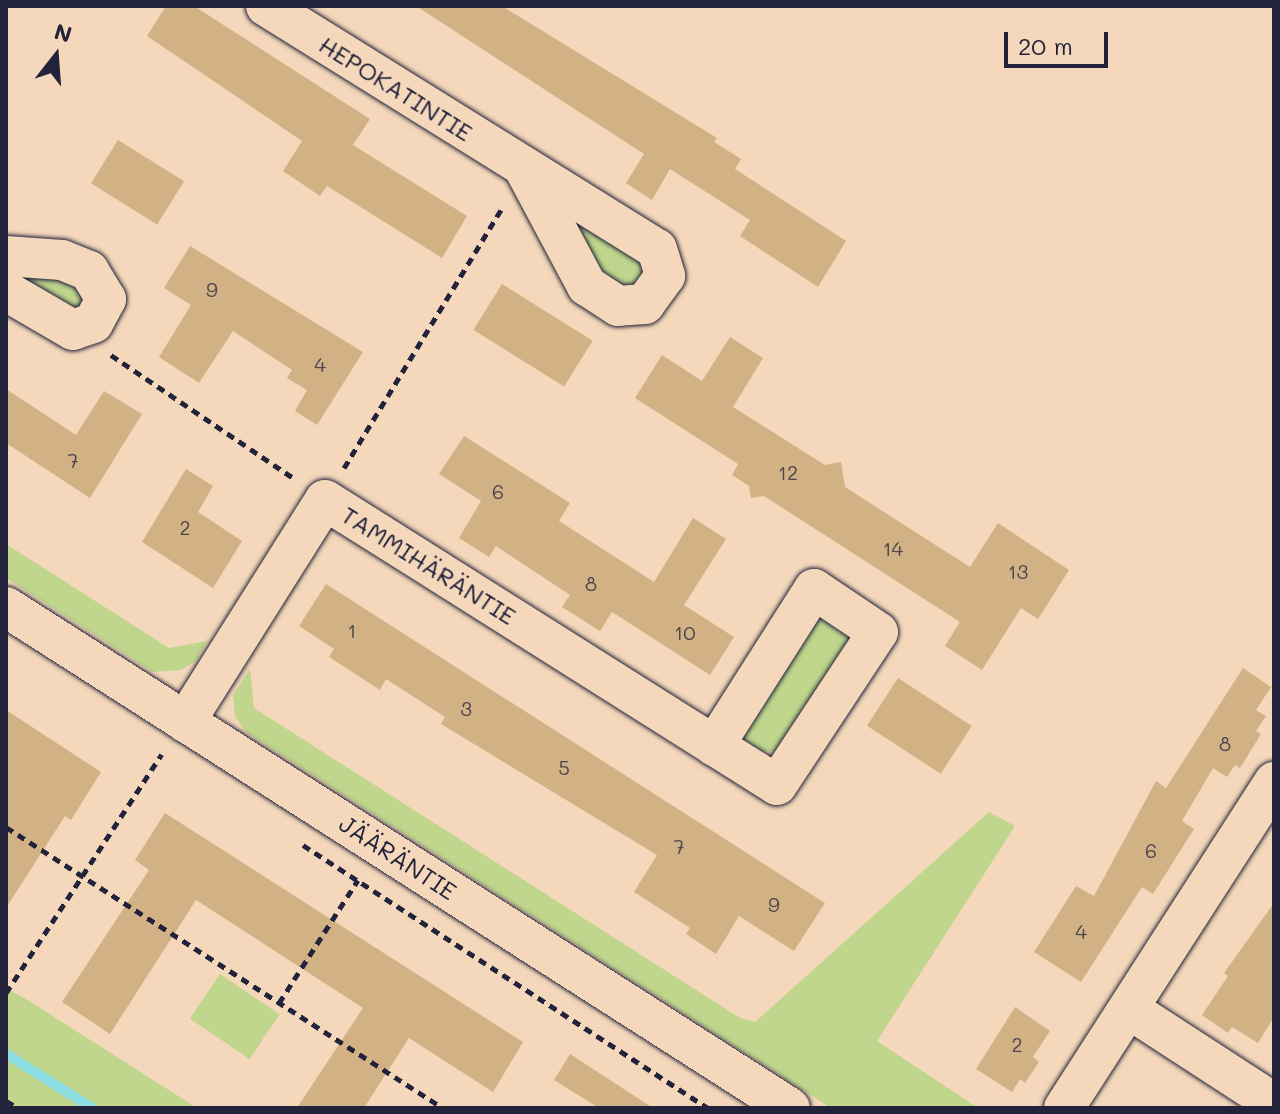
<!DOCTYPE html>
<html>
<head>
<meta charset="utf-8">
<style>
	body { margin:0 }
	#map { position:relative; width:1280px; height:1114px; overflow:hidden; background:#f5d8bb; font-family:Mali,sans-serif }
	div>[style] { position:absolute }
	.green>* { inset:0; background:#bfd68c; transform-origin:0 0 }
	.stream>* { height:10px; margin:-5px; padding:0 5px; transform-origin:5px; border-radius:5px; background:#8cdee3 }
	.building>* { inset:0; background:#d2b185; transform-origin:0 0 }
	.path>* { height:5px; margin-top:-2.5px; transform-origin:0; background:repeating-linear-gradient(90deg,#22223b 0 8px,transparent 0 14px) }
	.roads { filter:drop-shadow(0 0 2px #22223b) drop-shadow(0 0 2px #22223b) }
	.minor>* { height:40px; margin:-20px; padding:0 20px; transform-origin:20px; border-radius:20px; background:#f5d8bb }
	span { translate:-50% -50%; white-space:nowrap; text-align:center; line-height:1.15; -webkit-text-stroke:6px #f5d8bb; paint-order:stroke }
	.number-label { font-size:20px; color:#4e464e }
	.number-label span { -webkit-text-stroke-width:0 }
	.street-label { font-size:24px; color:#22223b }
	.frame { position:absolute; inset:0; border:8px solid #22223b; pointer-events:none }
	.north { position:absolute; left:16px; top:16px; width:80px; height:80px; -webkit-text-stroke:6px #f5d8bb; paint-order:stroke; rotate:17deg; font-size:22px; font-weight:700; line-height:32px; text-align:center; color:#22223b }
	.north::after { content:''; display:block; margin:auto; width:28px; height:36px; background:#22223b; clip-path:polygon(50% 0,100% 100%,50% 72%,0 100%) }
	.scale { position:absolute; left:1004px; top:32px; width:104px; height:36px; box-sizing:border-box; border:4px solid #22223b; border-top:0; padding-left:10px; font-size:24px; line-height:28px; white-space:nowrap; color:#22223b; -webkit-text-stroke:6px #f5d8bb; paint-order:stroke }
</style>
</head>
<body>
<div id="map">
	<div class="green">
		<div style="clip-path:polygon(575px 213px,646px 262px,641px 288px,615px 291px,573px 240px)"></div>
		<div style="clip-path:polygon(6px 269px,77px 277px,90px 302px,68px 314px)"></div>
		<div style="clip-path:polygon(6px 544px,169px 648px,207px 641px,196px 661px,181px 670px,153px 672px,6px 578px)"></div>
		<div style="clip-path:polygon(820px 618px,849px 631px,852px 642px,784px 751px,755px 752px,743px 738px,747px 718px,808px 624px)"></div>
		<div style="clip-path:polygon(250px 669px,254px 708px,740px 1018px,755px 1022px,989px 812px,1015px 826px,877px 1041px,978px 1108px,831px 1108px,246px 732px,235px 716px,233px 695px)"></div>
		<div style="left:220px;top:974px;width:72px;height:54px;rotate:34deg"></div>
		<div style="clip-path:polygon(6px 988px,26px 999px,197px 1108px,6px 1108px)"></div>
	</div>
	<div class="stream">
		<div style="left:8px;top:1055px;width:99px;rotate:32.2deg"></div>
	</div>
	<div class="building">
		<div style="clip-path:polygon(166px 6px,194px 6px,370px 119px,353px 145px,467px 216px,442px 258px,327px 186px,320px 196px,283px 171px,302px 141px,147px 36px)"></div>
		<div style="clip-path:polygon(416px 6px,502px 6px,717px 138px,714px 142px,741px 159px,735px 169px,846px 241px,818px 287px,740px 236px,750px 220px,670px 169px,652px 200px,626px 183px,644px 154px)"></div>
		<div style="left:118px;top:140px;width:78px;height:51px;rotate:32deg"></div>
		<div style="clip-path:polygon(190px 246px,363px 352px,317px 425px,295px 411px,307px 390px,287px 378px,292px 370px,233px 331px,199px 383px,159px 357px,191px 305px,164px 288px)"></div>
		<div style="left:502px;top:284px;width:107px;height:54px;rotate:32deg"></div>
		<div style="clip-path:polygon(730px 337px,763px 358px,733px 407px,825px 465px,841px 462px,845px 487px,970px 567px,998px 523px,1069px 570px,1038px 619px,1021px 608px,982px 670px,945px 646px,960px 622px,764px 496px,751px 498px,749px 486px,732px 475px,738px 464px,635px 398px,662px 355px,702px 381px)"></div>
		<div style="clip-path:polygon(6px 389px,76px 435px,104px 391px,142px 414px,90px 498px,6px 443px)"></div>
		<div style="clip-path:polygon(464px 436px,570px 503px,559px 521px,654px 582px,693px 518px,726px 539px,684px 605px,734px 637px,710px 675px,612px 612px,600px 631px,562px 607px,570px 595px,496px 546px,489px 557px,459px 538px,481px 501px,439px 474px)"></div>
		<div style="clip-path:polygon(186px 469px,213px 486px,198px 512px,242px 541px,213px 588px,142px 542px)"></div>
		<div style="clip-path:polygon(326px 584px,825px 903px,794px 951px,739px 916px,716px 954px,686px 934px,690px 928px,634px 892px,657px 855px,441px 724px,445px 717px,386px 679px,380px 690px,329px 657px,334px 649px,299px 626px)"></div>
		<div style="clip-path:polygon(1243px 668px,1271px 687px,1256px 710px,1266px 716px,1256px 731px,1261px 734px,1240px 768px,1235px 765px,1227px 777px,1213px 768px,1182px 821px,1194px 829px,1153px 894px,1142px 887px,1081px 982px,1034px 952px,1076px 886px,1094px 896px,1156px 781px,1166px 788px)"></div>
		<div style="left:898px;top:678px;width:88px;height:57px;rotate:33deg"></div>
		<div style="clip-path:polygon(6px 710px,101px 772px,71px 820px,65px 816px,6px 908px)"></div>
		<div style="clip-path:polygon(165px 813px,523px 1042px,493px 1092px,409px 1038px,364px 1108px,297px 1108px,363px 1008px,196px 900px,110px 1034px,62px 1002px,149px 870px,135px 860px)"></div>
		<div style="clip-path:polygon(1274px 903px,1274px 1017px,1258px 1043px,1232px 1027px,1228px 1033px,1202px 1015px,1228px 976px,1224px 973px)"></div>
		<div style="clip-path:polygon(1015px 1007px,1050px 1031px,1033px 1057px,1039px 1062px,1025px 1083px,1020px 1079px,1012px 1092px,976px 1069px)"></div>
		<div style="clip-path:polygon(570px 1054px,653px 1108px,599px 1108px,554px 1080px)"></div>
	</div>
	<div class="path">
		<div style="left:111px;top:355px;width:222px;rotate:34deg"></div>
		<div style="left:344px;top:468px;width:306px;rotate:-58.7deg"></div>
		<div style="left:6px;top:827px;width:520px;rotate:32.74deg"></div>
		<div style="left:303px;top:845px;width:483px;rotate:33deg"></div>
		<div style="left:6px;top:993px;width:285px;rotate:-56.9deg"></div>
		<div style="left:279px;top:1003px;width:146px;rotate:-57.3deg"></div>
		<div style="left:6px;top:1101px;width:14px;rotate:30deg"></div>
	</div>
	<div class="roads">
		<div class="minor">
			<div style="left:266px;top:6px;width:460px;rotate:31.9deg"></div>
			<div style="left:657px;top:249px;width:28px;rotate:73deg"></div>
			<div style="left:665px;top:276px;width:34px;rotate:126deg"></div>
			<div style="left:645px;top:304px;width:27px;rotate:176deg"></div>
			<div style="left:618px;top:306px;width:37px;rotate:-147deg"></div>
			<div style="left:587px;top:286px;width:132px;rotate:-118.1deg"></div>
			<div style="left:6px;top:256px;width:56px;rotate:4.1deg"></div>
			<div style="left:62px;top:260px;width:29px;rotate:22deg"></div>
			<div style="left:89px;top:271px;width:33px;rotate:59deg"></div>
			<div style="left:106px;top:299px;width:27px;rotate:118deg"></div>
			<div style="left:93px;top:323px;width:21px;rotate:161deg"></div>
			<div style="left:73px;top:330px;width:78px;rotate:-149.8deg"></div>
			<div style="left:6px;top:607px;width:930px;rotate:32.58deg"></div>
			<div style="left:185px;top:722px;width:262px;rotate:-57.8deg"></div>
			<div style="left:325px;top:500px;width:534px;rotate:32.23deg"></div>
			<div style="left:777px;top:785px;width:183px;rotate:-56.6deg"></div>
			<div style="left:878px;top:632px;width:77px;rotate:-146.1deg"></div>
			<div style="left:814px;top:589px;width:186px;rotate:122.5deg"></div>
			<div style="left:1129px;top:1009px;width:173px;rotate:33deg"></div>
			<div style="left:1064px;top:1108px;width:388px;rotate:-57.2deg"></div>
		</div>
	</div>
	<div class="number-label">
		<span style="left:212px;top:289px">9</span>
		<span style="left:320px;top:364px">4</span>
		<span style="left:73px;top:460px">7</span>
		<span style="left:788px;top:472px">12</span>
		<span style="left:498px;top:491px">6</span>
		<span style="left:185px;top:527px">2</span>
		<span style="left:893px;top:548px">14</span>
		<span style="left:1018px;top:571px">13</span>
		<span style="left:591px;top:583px">8</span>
		<span style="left:352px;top:630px">1</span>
		<span style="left:685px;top:632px">10</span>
		<span style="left:466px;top:708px">3</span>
		<span style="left:1225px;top:743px">8</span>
		<span style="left:564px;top:767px">5</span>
		<span style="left:679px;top:846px">7</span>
		<span style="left:1151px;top:850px">6</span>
		<span style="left:774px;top:904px">9</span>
		<span style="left:1081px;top:931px">4</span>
		<span style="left:1017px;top:1044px">2</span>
	</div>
	<div class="street-label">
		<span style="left:396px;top:88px;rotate:32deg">HEPOKATINTIE</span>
		<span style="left:429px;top:565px;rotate:32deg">TAMMIHÄRÄNTIE</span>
		<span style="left:398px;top:857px;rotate:33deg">JÄÄRÄNTIE</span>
	</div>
	<div class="frame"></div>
	<div class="north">N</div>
	<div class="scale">20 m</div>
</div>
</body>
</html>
